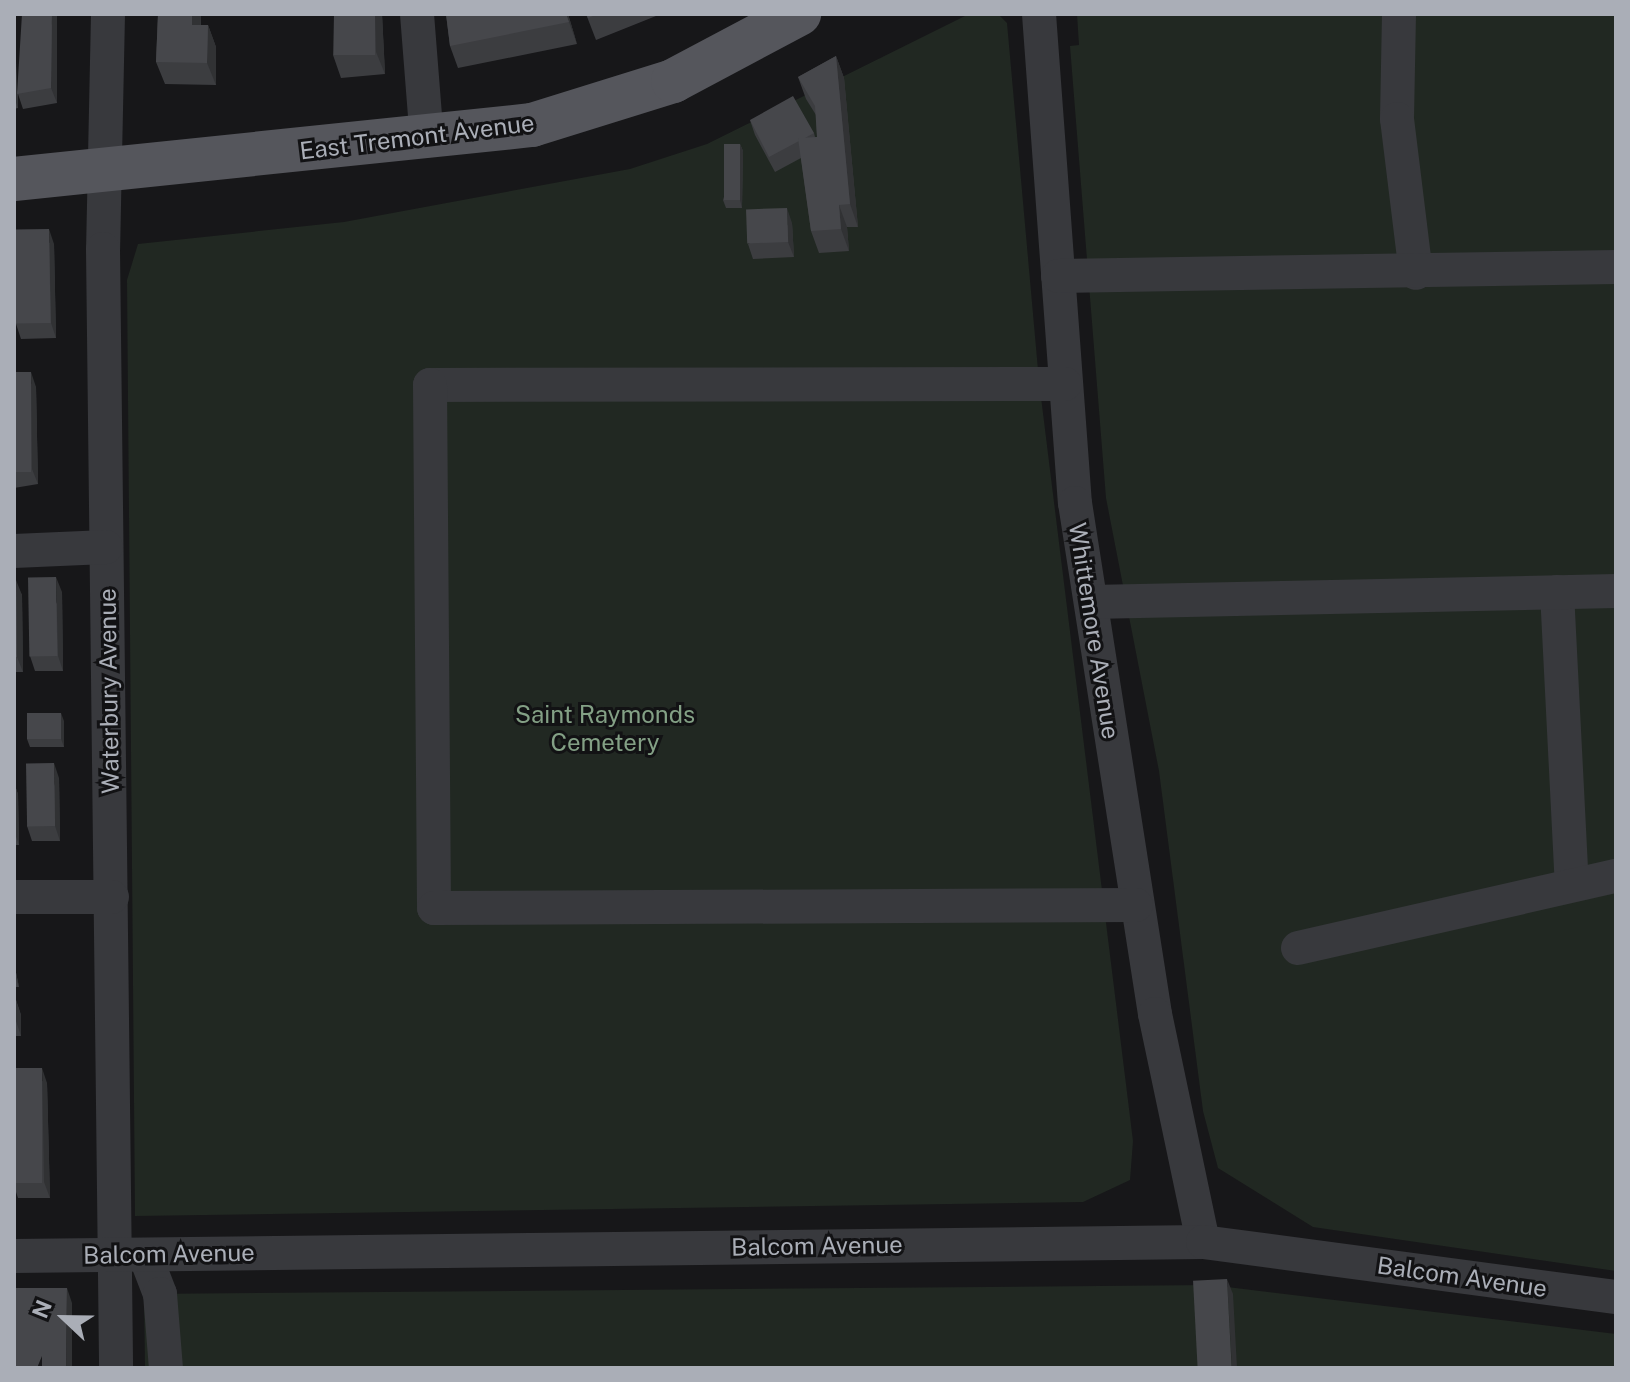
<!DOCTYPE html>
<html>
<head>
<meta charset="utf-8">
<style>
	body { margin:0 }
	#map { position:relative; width:1630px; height:1382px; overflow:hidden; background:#171719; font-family:"Public Sans",sans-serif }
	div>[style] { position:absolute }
	.green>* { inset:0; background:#212822 }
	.minor>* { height:34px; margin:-17px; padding:0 17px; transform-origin:17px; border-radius:17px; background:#38393d }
	.major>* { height:44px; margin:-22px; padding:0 22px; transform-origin:22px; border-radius:22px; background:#55565c }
	.wall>* { inset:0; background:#3c3d40 }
	.shaded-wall>* { inset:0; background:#313234 }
	.building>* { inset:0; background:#46474b; transform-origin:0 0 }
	span { translate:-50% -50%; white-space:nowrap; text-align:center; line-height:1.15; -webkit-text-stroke:6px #121214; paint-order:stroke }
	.street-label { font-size:24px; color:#aaaeb7 }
	.park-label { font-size:24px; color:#83a085 }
	.frame { position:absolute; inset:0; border:16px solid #aaaeb7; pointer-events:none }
	.north { position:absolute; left:24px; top:1278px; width:80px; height:80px; -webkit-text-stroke:6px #121214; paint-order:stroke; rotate:292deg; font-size:22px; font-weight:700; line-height:32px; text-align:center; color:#aaaeb7 }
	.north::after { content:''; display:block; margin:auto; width:28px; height:36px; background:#aaaeb7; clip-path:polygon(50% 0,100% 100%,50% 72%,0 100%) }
</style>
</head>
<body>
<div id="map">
	<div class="green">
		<div style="clip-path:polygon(969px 14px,998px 14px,1007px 23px,1039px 381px,1133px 1141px,1130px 1180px,1083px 1202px,135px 1216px,127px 280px,138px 244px,344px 222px,630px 169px,707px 144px)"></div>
		<div style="clip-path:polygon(1077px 14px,1616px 14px,1616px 1271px,1313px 1227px,1218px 1168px,1203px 1111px,1159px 771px,1106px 498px,1070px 46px,1079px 45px)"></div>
		<div style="clip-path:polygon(1211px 1285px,1616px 1334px,1616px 1368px,145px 1368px,144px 1294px)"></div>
	</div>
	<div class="minor">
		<div style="left:108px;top:14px;width:235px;rotate:91.2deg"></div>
		<div style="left:103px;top:249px;width:1119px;rotate:89.33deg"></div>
		<div style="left:417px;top:14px;width:127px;rotate:85.5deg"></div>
		<div style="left:1039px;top:14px;width:490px;rotate:85.8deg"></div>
		<div style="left:1075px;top:503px;width:517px;rotate:81.1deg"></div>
		<div style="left:1155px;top:1014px;width:233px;rotate:78.1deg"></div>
		<div style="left:1399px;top:14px;width:105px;rotate:91.1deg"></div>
		<div style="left:1397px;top:119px;width:155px;rotate:83deg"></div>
		<div style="left:1058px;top:276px;width:558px;rotate:-0.92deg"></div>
		<div style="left:1065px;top:384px;width:635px;rotate:179.91deg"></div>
		<div style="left:430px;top:385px;width:523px;rotate:89.56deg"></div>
		<div style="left:434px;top:908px;width:702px;rotate:-0.24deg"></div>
		<div style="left:14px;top:551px;width:92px;rotate:-2.5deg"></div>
		<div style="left:1557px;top:592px;width:293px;rotate:87.1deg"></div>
		<div style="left:1091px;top:602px;width:525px;rotate:-1.2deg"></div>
		<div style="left:14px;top:897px;width:98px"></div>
		<div style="left:1298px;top:948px;width:326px;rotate:-12.8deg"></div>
		<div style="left:145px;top:1255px;width:42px;rotate:69deg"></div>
		<div style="left:160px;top:1294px;width:74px;rotate:85.4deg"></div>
		<div style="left:14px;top:1256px;width:1189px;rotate:-0.67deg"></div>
		<div style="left:1203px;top:1242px;width:417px;rotate:7.6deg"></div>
	</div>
	<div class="major">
		<div style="left:14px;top:179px;width:521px;rotate:-5.95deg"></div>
		<div style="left:532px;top:125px;width:148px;rotate:-17.3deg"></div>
		<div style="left:673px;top:81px;width:143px;rotate:-28deg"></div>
	</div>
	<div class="wall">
		<div style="clip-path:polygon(14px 14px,17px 92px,57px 14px,57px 103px,23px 109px,18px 94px,18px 108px,14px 109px)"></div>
		<div style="clip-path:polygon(158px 14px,201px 14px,201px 25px,208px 25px,216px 47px,216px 85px,165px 84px,156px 62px)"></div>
		<div style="clip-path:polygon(334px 14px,382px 14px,385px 74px,341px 78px,333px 55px)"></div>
		<div style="clip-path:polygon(446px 14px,568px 14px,577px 44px,458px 68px,450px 46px)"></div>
		<div style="clip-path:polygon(586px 14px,661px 14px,596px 40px)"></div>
		<div style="clip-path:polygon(836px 56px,844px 78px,858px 227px,847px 227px,849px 251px,819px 253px,811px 231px,801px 158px,775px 172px,755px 135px,750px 120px,814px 133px,815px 137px,817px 137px,816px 115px,806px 99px,798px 77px)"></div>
		<div style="clip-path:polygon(740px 144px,743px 151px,742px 208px,726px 208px,723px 200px)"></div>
		<div style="clip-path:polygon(792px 223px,794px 257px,753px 259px,748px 244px)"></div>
		<div style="clip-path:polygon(14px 234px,54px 244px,56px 338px,21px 339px,16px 324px)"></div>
		<div style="clip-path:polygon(14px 372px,36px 387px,38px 484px,14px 488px)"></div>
		<div style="clip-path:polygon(14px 580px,22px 595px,23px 672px,14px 672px)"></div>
		<div style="clip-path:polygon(62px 592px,63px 671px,35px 671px,30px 656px)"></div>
		<div style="clip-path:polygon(64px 721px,64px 747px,30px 747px,27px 739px)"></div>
		<div style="clip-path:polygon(59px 778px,60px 841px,32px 841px,27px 826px)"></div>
		<div style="clip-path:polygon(14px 783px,18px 794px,19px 845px,14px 845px)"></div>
		<div style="clip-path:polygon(14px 963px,19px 987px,14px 987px)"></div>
		<div style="clip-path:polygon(14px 1000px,16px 1000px,21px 1015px,21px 1036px,14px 1036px)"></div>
		<div style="clip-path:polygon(14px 1068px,47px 1083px,50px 1198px,18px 1198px,14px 1186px)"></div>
	</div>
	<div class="shaded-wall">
		<div style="clip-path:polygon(14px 14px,18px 108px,14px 97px)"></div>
		<div style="clip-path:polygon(52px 14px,57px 14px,57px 103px,51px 88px)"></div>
		<div style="clip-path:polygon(192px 14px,201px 14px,200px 47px,192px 25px)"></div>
		<div style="clip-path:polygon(375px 14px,382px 14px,385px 74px,376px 52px)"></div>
		<div style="clip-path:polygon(566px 14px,568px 14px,577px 44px)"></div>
		<div style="clip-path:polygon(208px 25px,216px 47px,216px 85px,207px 63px)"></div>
		<div style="clip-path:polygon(836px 56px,844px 78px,858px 227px,850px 204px)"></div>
		<div style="clip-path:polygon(740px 144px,743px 151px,742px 208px,740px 200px)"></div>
		<div style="clip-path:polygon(839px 205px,847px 227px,849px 251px,841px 229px)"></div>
		<div style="clip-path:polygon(787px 208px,792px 223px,794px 257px,788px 242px)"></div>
		<div style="clip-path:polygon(49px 229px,54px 244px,56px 338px,51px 323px)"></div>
		<div style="clip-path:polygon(31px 372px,36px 387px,38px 484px,32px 469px)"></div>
		<div style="clip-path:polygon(56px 577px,62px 592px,63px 671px,58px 656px)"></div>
		<div style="clip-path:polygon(16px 580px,22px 595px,23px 672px,17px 657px)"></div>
		<div style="clip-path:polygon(61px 713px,64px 721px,64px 747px,61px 739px)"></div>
		<div style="clip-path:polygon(54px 763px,59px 778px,60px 841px,55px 826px)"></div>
		<div style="clip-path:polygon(14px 783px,18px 794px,19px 845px,14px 831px)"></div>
		<div style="clip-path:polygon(14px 963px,19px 987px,14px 973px)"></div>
		<div style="clip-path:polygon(16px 1000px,21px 1015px,21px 1036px,16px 1021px)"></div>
		<div style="clip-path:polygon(42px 1068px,47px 1083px,50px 1198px,44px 1182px)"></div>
		<div style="clip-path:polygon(1227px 1279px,1233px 1294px,1237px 1368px,1232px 1368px)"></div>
		<div style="clip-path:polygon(67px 1288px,72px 1303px,72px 1368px,66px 1368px)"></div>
	</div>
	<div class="building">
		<div style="clip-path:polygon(22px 14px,52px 14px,51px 88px,17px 94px)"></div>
		<div style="clip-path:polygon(158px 14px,192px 14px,192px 25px,208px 25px,207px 63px,156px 62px)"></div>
		<div style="left:334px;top:14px;width:41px;height:41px"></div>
		<div style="clip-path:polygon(446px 14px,566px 14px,569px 22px,450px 46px)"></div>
		<div style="clip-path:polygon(586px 14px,598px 14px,588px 18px)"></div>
		<div style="clip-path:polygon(836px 56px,850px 204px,839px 205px,841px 229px,811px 231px,798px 138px,817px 137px,815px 106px,798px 77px)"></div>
		<div style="clip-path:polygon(793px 96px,814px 133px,805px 138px,798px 138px,799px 141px,769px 157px,750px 120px)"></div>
		<div style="left:724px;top:144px;width:16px;height:56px"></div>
		<div style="left:787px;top:208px;width:34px;height:41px;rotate:88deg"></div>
		<div style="left:49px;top:229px;width:94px;height:35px;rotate:89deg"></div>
		<div style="left:14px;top:372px;width:17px;height:100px"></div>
		<div style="left:56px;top:577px;width:79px;height:28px;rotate:89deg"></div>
		<div style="clip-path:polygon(14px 580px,16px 580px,17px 657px,14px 657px)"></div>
		<div style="left:61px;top:713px;width:26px;height:34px;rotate:90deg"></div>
		<div style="left:54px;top:763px;width:63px;height:28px;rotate:89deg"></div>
		<div style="left:14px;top:1000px;width:2px;height:21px"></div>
		<div style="left:14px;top:1068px;width:28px;height:115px"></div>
		<div style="left:1227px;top:1279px;width:89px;height:34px;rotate:87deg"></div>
		<div style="clip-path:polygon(14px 1288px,67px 1288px,66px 1368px,42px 1368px,42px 1356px,37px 1368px,14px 1368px)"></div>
	</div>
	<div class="street-label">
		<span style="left:417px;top:137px;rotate:-7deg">East Tremont Avenue</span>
		<span style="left:1094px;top:631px;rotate:81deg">Whittemore Avenue</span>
		<span style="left:109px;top:691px;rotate:-91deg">Waterbury Avenue</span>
		<span style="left:817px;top:1246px;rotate:-1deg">Balcom Avenue</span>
		<span style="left:169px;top:1254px;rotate:-1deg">Balcom Avenue</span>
		<span style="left:1462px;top:1277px;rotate:8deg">Balcom Avenue</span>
	</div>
	<div class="park-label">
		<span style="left:605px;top:729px">Saint Raymonds<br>Cemetery</span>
	</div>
	<div class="frame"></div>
	<div class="north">N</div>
</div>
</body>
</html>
